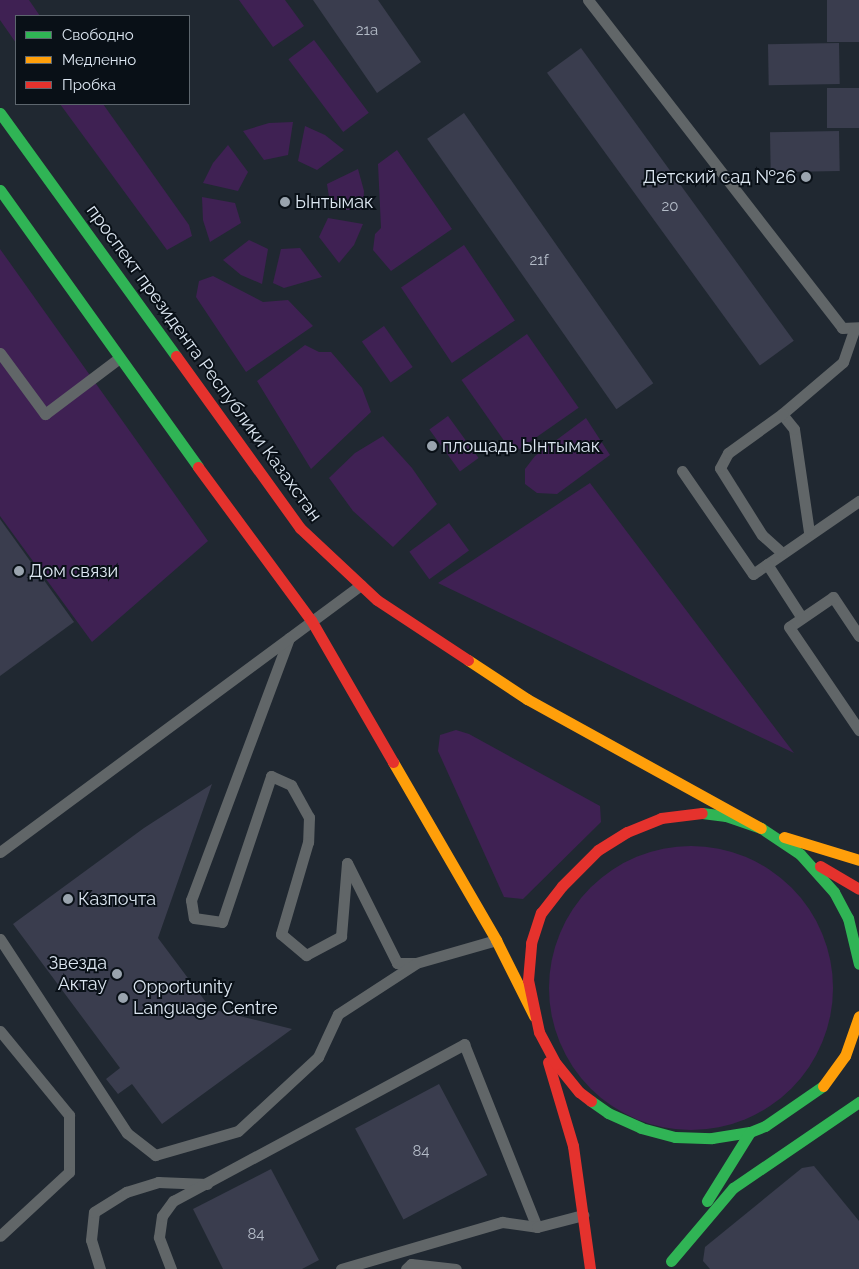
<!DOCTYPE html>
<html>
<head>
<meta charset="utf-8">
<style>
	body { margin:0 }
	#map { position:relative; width:859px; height:1269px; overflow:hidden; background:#202831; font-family:Raleway,sans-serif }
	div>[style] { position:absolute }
	.green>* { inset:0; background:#3f2153; transform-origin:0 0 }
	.round { border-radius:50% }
	.building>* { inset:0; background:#3a3d4e; transform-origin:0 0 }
	.lane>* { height:11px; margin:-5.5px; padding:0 5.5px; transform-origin:5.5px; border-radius:5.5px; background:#616668 }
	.fast>* { height:11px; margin:-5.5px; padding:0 5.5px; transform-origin:5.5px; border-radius:5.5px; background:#30b455 }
	.slow>* { height:11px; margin:-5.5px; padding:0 5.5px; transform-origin:5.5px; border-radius:5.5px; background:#ff9f0a }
	.jam>* { height:11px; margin:-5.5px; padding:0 5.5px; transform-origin:5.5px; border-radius:5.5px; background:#e5322d }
	.dots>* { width:14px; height:14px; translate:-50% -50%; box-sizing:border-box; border:2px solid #091017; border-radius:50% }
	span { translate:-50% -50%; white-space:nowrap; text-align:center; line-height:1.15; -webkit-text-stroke:4px #091017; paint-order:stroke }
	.number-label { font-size:15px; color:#b4bcc8 }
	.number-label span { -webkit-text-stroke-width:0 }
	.poi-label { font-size:18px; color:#dce6f1 }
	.right { translate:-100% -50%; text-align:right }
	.left { translate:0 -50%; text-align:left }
	.street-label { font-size:18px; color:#dce6f1 }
	.legend { position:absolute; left:15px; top:15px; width:175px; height:90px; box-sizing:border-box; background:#091017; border:1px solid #5d666e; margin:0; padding:6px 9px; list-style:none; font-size:15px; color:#dce6f1 }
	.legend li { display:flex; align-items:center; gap:10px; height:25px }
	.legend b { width:25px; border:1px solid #5d666e }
</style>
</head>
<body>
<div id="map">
	<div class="green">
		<div style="clip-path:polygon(0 0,29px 0,40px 16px,16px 16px,16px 43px,0 20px)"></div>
		<div style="clip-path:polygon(239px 0,285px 0,304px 26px,273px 47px)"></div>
		<div style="left:314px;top:40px;width:91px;height:32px;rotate:53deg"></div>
		<div style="clip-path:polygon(60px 104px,103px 104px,189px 225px,192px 236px,167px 250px)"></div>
		<div style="clip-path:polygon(293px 122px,288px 155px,264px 160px,243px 131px,269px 123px)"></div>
		<div style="clip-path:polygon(305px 126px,325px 135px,344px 150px,317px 170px,298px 161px)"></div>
		<div style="clip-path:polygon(228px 145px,248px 172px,238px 191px,203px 183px,213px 163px)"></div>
		<div style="clip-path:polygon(397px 150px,452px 229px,391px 271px,373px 250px,375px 234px,381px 228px,378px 164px)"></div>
		<div style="clip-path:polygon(358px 169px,364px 191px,363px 210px,331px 210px,327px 184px)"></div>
		<div style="clip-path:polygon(202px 197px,235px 203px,241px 223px,210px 242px,203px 220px)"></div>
		<div style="clip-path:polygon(328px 218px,363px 224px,354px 245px,339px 263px,319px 237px)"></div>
		<div style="clip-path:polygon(249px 240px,268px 249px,262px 284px,241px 275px,223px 260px)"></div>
		<div style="left:464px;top:245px;width:91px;height:76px;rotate:56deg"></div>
		<div style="clip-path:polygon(300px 248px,322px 277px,284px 288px,273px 283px,281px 249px)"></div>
		<div style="clip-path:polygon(0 249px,208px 541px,92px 642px,0 516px)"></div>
		<div style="clip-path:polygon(213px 276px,263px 302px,288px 300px,313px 326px,246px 372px,196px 297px,199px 281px)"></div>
		<div style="left:384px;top:326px;width:50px;height:27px;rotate:55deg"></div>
		<div style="left:527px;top:334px;width:90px;height:80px;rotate:55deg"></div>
		<div style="clip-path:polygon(305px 345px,319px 352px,331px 352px,362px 388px,371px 412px,311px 469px,257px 381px)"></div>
		<div style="left:448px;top:416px;width:52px;height:23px;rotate:54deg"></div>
		<div style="clip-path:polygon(586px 418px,610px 455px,557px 494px,537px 493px,525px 484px,525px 469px,535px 456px)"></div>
		<div style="clip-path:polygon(383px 436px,412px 468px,437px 504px,393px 547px,353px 511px,329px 478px,355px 453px)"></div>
		<div style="clip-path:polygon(590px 483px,794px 753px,438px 583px)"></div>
		<div style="left:449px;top:523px;width:34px;height:49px;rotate:54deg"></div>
		<div style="clip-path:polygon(456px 730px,469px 734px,600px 806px,601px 822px,523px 899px,504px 897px,438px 751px,440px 735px)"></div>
		<div class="round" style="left:549px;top:846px;width:284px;height:284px"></div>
	</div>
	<div class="building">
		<div style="clip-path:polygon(313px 0,378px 0,421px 62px,377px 93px)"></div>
		<div style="left:827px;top:0;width:32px;height:42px"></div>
		<div style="left:839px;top:43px;width:41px;height:71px;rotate:89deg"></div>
		<div style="left:581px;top:48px;width:362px;height:42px;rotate:54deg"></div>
		<div style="left:859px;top:88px;width:40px;height:32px;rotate:90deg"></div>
		<div style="left:464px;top:113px;width:330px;height:45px;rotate:55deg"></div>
		<div style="left:839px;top:131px;width:40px;height:69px;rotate:89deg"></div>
		<div style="clip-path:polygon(0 519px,74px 622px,0 676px)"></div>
		<div style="clip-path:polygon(212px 784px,158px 938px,211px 1009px,292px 1029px,162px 1124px,132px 1084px,118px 1094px,106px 1079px,120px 1068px,13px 924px,144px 828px)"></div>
		<div style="left:439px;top:1084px;width:103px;height:95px;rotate:62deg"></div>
		<div style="clip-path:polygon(814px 1166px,859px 1221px,859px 1269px,710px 1269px,703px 1261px,705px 1247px,802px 1168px)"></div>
		<div style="clip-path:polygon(271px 1169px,319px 1260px,302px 1269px,223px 1269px,193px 1209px)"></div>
	</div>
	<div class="lane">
		<div style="left:588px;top:0;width:415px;rotate:52.2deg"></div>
		<div style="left:842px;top:328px;width:17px;rotate:-3deg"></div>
		<div style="left:0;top:353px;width:76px;rotate:53.6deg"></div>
		<div style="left:45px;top:414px;width:91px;rotate:-37deg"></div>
		<div style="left:682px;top:471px;width:125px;rotate:55.4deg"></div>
		<div style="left:753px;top:574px;width:129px;rotate:-34.6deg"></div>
		<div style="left:809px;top:532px;width:104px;rotate:-98.3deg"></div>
		<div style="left:794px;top:429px;width:19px;rotate:-129deg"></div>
		<div style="left:782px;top:414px;width:80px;rotate:-40.4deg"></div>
		<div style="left:843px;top:362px;width:36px;rotate:-71deg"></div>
		<div style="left:781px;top:552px;width:25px;rotate:-138deg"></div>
		<div style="left:762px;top:535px;width:79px;rotate:-122.1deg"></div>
		<div style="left:720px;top:468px;width:17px;rotate:-62deg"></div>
		<div style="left:728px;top:453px;width:67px;rotate:-35.8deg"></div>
		<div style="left:767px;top:564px;width:64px;rotate:57.1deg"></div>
		<div style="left:859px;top:636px;width:47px;rotate:-123.7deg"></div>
		<div style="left:833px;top:597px;width:53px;rotate:145.7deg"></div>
		<div style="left:789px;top:627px;width:125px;rotate:55.8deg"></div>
		<div style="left:289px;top:638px;width:280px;rotate:110.5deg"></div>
		<div style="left:191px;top:900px;width:18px;rotate:81deg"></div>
		<div style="left:194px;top:918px;width:28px;rotate:8deg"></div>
		<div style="left:222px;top:922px;width:154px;rotate:-71.4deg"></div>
		<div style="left:271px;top:776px;width:22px;rotate:24deg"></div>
		<div style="left:291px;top:785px;width:37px;rotate:61deg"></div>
		<div style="left:309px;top:817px;width:25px;rotate:92deg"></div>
		<div style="left:308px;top:842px;width:96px;rotate:106.4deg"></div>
		<div style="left:281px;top:934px;width:33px;rotate:40deg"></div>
		<div style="left:306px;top:955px;width:40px;rotate:-28deg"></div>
		<div style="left:341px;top:936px;width:73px;rotate:-85.3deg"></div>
		<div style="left:347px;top:863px;width:112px;rotate:63.4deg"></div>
		<div style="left:397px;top:963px;width:19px"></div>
		<div style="left:416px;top:963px;width:83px;rotate:-16deg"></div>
		<div style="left:0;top:852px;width:449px;rotate:-36.5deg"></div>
		<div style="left:0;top:939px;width:232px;rotate:56.8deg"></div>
		<div style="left:127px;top:1133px;width:36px;rotate:38deg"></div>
		<div style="left:155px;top:1155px;width:86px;rotate:-16.1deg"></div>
		<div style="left:238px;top:1131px;width:109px;rotate:-42.8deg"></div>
		<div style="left:318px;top:1057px;width:47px;rotate:-65.1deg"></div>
		<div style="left:338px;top:1014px;width:92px;rotate:-33deg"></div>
		<div style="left:0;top:1031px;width:109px;rotate:50.6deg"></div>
		<div style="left:69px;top:1115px;width:57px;rotate:90deg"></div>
		<div style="left:69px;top:1172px;width:94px;rotate:137.2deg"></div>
		<div style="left:100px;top:1269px;width:30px;rotate:-107deg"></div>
		<div style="left:91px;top:1240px;width:28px;rotate:-84deg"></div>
		<div style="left:94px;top:1212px;width:38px;rotate:-32deg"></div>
		<div style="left:126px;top:1192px;width:34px;rotate:-17deg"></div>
		<div style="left:158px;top:1182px;width:49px;rotate:2.3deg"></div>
		<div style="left:171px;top:1269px;width:34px;rotate:-111deg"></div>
		<div style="left:159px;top:1237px;width:21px;rotate:-82deg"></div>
		<div style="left:162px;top:1216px;width:19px;rotate:-54deg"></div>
		<div style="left:173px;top:1201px;width:331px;rotate:-28.3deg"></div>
		<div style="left:464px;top:1044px;width:197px;rotate:68.3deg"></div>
		<div style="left:341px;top:1269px;width:168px;rotate:-16.3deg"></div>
		<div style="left:502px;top:1222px;width:35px;rotate:8deg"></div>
		<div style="left:537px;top:1227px;width:48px;rotate:-14.6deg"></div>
		<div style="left:406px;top:1269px;width:7px;rotate:-45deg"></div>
		<div style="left:411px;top:1264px;width:45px;rotate:6.3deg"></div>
	</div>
	<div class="fast">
		<div style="left:0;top:113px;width:300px;rotate:54.1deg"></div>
		<div style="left:0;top:190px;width:340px;rotate:54.4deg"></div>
		<div style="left:702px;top:813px;width:24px;rotate:7deg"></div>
		<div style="left:726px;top:816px;width:37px;rotate:19deg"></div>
		<div style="left:761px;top:828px;width:47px;rotate:33.7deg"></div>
		<div style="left:800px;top:854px;width:51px;rotate:48.2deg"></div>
		<div style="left:834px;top:892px;width:30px;rotate:62deg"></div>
		<div style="left:848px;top:918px;width:47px;rotate:76.6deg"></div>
		<div style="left:591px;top:1101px;width:21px;rotate:35deg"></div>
		<div style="left:608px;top:1113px;width:36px;rotate:24deg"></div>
		<div style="left:641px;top:1128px;width:35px;rotate:15deg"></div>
		<div style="left:675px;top:1137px;width:37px;rotate:2deg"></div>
		<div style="left:712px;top:1138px;width:38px;rotate:-9deg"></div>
		<div style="left:750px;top:1132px;width:16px;rotate:-22deg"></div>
		<div style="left:765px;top:1126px;width:70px;rotate:-34.6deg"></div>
		<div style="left:707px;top:1201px;width:81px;rotate:-58.1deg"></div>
		<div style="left:671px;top:1261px;width:96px;rotate:-49.7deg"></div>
		<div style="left:733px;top:1188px;width:153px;rotate:-34.3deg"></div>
	</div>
	<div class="slow">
		<div style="left:468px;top:660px;width:71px;rotate:33.5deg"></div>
		<div style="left:527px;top:699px;width:267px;rotate:28.9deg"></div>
		<div style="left:393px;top:762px;width:206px;rotate:59.9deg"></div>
		<div style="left:496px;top:940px;width:85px;rotate:63.4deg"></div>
		<div style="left:784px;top:837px;width:78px;rotate:17deg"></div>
		<div style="left:823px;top:1086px;width:37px;rotate:-54deg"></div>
		<div style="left:845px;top:1056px;width:42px;rotate:-70.7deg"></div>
	</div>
	<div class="jam">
		<div style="left:176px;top:356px;width:212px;rotate:54.2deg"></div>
		<div style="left:300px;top:528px;width:105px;rotate:43.1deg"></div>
		<div style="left:377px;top:600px;width:109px;rotate:33.4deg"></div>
		<div style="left:198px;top:467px;width:190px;rotate:53.6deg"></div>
		<div style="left:311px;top:620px;width:164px;rotate:60deg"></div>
		<div style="left:820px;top:866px;width:45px;rotate:30.5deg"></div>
		<div style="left:548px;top:1062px;width:88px;rotate:73.4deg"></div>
		<div style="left:573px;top:1146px;width:124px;rotate:82.1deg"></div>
		<div style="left:591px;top:1101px;width:15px;rotate:-143deg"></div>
		<div style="left:579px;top:1092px;width:36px;rotate:-129deg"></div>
		<div style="left:556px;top:1064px;width:36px;rotate:-118deg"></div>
		<div style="left:539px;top:1032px;width:53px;rotate:-101.9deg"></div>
		<div style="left:528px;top:980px;width:37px;rotate:-85deg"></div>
		<div style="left:531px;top:943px;width:32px;rotate:-72deg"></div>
		<div style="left:541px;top:913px;width:34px;rotate:-52deg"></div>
		<div style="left:562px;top:886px;width:51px;rotate:-45deg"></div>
		<div style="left:598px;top:850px;width:34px;rotate:-32deg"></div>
		<div style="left:627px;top:832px;width:37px;rotate:-22deg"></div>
		<div style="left:661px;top:818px;width:41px;rotate:-7deg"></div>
	</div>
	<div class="dots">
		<div style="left:806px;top:177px;background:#9aa4ae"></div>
		<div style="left:285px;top:202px;background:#9aa4ae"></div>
		<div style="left:432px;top:446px;background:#9aa4ae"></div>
		<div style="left:19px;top:571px;background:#9aa4ae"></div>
		<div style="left:68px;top:899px;background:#9aa4ae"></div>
		<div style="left:117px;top:974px;background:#9aa4ae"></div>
		<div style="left:123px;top:998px;background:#9aa4ae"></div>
	</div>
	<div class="number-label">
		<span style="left:367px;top:31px">21а</span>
		<span style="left:670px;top:207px">20</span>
		<span style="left:539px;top:261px">21f</span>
		<span style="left:421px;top:1152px">84</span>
		<span style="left:256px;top:1235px">84</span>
	</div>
	<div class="poi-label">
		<span class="right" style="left:796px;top:177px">Детский сад №26</span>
		<span class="left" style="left:295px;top:202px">Ынтымак</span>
		<span class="left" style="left:442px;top:446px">площадь Ынтымак</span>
		<span class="left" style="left:29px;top:571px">Дом связи</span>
		<span class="left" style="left:78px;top:899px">Казпочта</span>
		<span class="right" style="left:107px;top:974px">Звезда<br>Актау</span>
		<span class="left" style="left:133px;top:998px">Opportunity<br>Language Centre</span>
	</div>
	<div class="street-label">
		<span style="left:204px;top:363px;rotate:54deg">проспект президента Республики Казахстан</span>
	</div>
	<ul class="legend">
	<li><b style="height:6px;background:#30b455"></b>Свободно</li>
	<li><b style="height:6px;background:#ff9f0a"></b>Медленно</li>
	<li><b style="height:6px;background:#e5322d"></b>Пробка</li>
	</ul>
</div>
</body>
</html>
